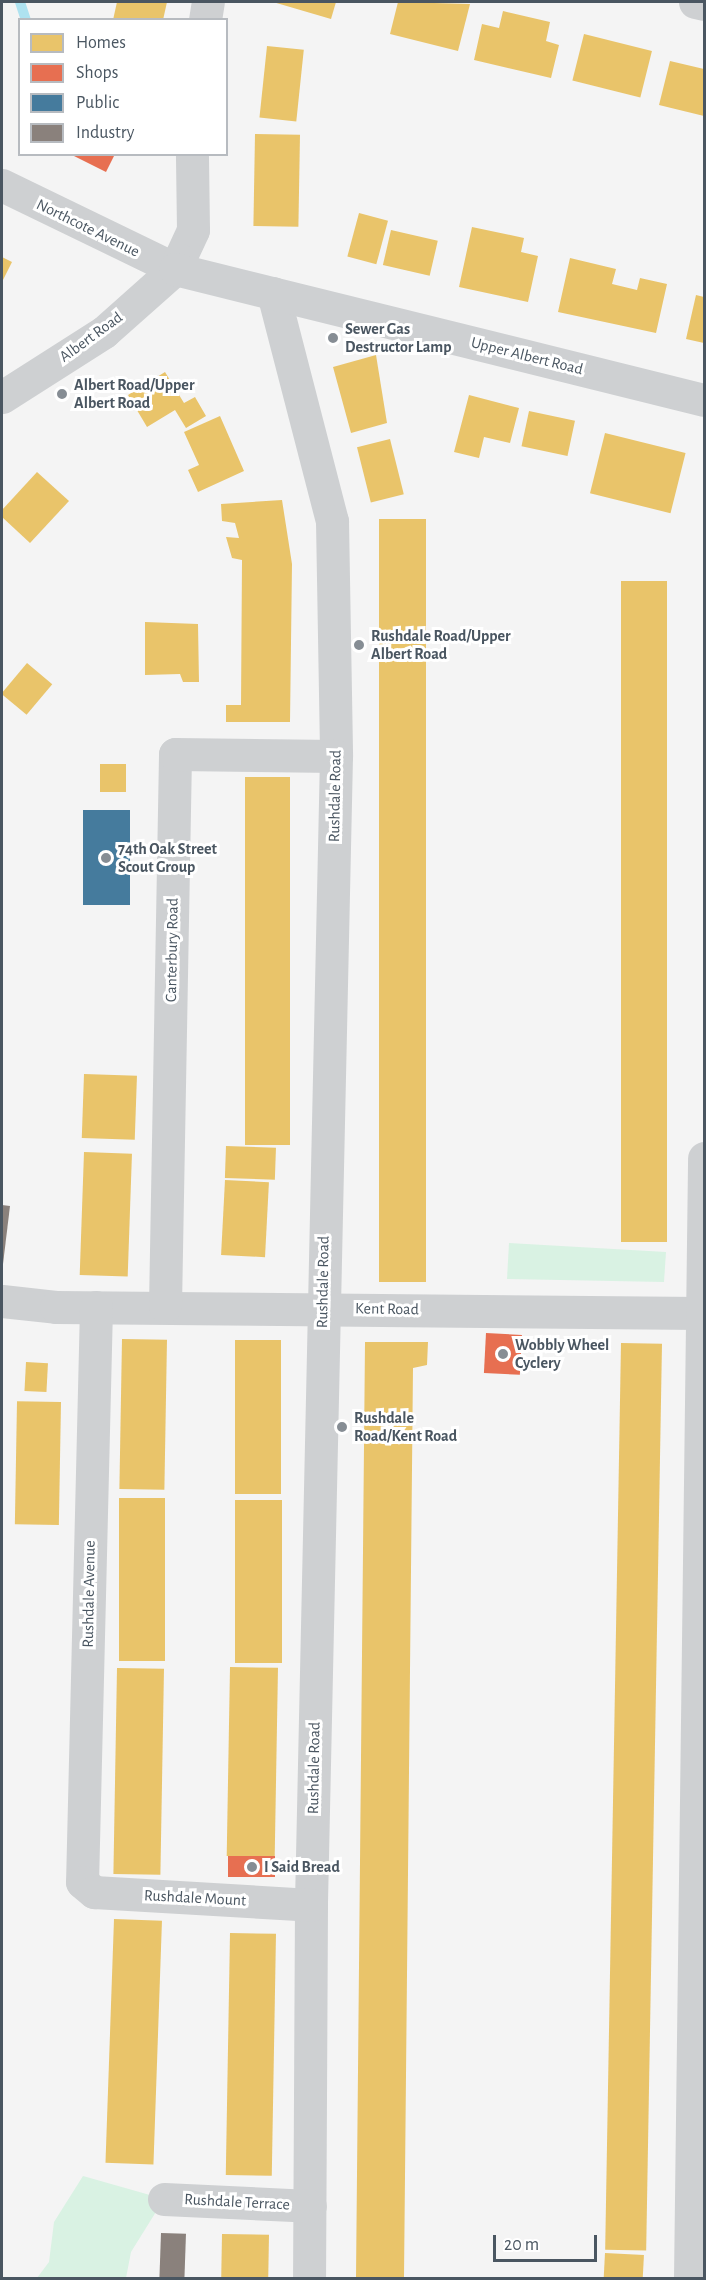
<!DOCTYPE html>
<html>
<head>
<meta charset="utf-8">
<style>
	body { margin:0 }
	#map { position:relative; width:706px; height:2280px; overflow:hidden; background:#f4f4f4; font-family:"Alegreya Sans",sans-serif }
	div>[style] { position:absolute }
	.green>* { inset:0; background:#d9f2e3 }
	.homes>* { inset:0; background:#e9c46a; transform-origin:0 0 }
	.shops>* { inset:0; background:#e76f51; transform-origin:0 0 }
	.public>* { inset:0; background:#457b9d; transform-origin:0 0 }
	.industry>* { inset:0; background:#8a817c; transform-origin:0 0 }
	.stream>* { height:10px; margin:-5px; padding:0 5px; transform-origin:5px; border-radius:5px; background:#aee2f0 }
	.minor>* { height:33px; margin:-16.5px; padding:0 16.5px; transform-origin:16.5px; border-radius:16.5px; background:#ced0d2 }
	.tertiary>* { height:33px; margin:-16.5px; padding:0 16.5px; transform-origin:16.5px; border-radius:16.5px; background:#ced0d2 }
	.dots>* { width:16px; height:16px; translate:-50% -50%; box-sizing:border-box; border:3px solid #fff; border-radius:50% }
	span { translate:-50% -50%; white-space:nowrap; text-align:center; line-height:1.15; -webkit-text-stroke:6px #fff; paint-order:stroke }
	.street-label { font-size:16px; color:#4a5661 }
	.poi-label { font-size:16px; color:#4a5661; font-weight:700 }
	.left { translate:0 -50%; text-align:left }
	.frame { position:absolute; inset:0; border:3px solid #4a5661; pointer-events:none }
	.legend { position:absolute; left:18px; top:18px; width:210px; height:138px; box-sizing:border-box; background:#fff; border:2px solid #b7bbc0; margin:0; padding:8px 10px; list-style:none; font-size:18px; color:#4a5661 }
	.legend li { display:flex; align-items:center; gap:12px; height:30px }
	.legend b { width:30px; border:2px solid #b7bbc0 }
	.scale { position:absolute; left:493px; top:2235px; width:104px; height:27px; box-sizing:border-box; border:3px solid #4a5661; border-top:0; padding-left:8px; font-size:18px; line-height:21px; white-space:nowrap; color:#4a5661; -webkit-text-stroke:4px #fff; paint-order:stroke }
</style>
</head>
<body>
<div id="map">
	<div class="green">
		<div style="clip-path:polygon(509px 1243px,666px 1252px,664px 1282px,507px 1279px)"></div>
		<div style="clip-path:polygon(83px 2176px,164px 2199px,131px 2252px,126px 2278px,37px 2278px,49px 2262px,54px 2222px)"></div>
	</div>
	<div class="homes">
		<div style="clip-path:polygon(117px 2px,167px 2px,163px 20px,113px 20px)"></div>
		<div style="clip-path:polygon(273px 2px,336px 2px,331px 19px)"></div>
		<div style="clip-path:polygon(398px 2px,470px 4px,458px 51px,390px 34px)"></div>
		<div style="clip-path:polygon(503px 11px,550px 22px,546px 41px,559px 45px,551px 78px,474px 60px,482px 24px,499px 28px)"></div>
		<div style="left:584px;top:34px;width:70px;height:48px;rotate:14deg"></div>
		<div style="left:267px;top:46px;width:37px;height:72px;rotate:6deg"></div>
		<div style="clip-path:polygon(670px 61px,704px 69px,704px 116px,659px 105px)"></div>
		<div style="left:255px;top:134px;width:45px;height:92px;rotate:1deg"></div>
		<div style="left:359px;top:213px;width:30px;height:45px;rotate:15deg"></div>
		<div style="clip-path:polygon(472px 227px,524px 238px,521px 252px,538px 256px,528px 302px,459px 287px)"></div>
		<div style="left:391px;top:230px;width:48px;height:36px;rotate:13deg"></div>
		<div style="clip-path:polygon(2px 257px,12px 262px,2px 282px)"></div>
		<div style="clip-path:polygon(570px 258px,616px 269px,612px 284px,637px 290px,640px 278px,667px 284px,656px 333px,558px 312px)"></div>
		<div style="clip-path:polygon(696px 295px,704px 297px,704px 343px,686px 339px)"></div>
		<div style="clip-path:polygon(376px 355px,387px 423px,351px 433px,333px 367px)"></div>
		<div style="clip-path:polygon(165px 372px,184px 403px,195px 397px,206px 416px,186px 428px,175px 410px,147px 427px,128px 395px)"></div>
		<div style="clip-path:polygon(469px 395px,519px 408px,510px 443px,484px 437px,479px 458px,454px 452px)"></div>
		<div style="left:529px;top:411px;width:47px;height:36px;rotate:12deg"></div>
		<div style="clip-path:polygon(220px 416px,244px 471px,198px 492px,188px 470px,199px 465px,184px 432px)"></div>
		<div style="left:605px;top:433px;width:83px;height:62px;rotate:14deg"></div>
		<div style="left:390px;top:439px;width:57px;height:34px;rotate:76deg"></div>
		<div style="clip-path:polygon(37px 472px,69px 501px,30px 543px,2px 517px,2px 510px)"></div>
		<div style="clip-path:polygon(282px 500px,292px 564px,290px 722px,226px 722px,226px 705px,241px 705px,242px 560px,232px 558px,226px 537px,239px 538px,235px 523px,222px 521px,221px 504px)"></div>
		<div style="left:379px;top:519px;width:47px;height:763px"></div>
		<div style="left:621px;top:581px;width:46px;height:661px"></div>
		<div style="clip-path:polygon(145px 622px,198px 624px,199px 682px,183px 682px,180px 674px,145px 675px)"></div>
		<div style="left:27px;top:663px;width:33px;height:40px;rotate:40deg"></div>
		<div style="left:100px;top:764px;width:26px;height:28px"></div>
		<div style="left:245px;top:777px;width:45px;height:368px"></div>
		<div style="left:84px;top:1074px;width:53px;height:64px;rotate:2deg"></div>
		<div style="left:226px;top:1146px;width:50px;height:32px;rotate:2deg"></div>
		<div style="left:84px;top:1152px;width:48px;height:123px;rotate:2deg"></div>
		<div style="left:225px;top:1180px;width:44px;height:75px;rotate:3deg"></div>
		<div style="left:122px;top:1339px;width:45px;height:150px;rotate:1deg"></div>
		<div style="left:235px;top:1340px;width:46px;height:154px"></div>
		<div style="clip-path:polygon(365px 1342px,428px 1342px,427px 1365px,413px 1368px,404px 2278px,356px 2278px)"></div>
		<div style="left:621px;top:1343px;width:41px;height:907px;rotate:1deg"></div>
		<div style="left:26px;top:1362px;width:22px;height:29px;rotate:3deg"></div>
		<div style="left:61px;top:1402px;width:123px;height:44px;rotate:91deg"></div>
		<div style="left:119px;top:1498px;width:46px;height:163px"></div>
		<div style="left:235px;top:1500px;width:47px;height:163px"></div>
		<div style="left:230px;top:1667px;width:48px;height:189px;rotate:1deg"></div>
		<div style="left:117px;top:1668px;width:47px;height:206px;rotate:1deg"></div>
		<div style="left:114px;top:1919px;width:48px;height:244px;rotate:2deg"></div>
		<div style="left:230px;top:1933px;width:46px;height:242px;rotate:1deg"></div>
		<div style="left:222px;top:2234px;width:47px;height:44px;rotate:1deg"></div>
		<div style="left:605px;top:2253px;width:39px;height:25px;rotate:3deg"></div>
	</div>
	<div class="shops">
		<div style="clip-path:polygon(70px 154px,115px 154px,106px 172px)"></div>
		<div style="left:486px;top:1333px;width:36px;height:40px;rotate:3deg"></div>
		<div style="left:228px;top:1856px;width:47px;height:21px"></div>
	</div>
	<div class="public">
		<div style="left:83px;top:810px;width:47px;height:95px"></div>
	</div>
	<div class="industry">
		<div style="clip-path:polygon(2px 1205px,10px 1206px,3px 1264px,2px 1263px)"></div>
		<div style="left:161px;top:2233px;width:25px;height:45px;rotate:2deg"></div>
	</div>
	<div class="stream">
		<div style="left:20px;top:2px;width:19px;rotate:72deg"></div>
	</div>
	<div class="minor">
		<div style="left:695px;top:2px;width:9px;rotate:13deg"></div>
		<div style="left:205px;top:20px;width:18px;rotate:-81deg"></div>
		<div style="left:2px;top:185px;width:192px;rotate:25.9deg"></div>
		<div style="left:175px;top:269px;width:43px;rotate:-65.2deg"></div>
		<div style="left:193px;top:230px;width:76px;rotate:-90.8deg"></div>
		<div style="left:273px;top:293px;width:236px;rotate:75.5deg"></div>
		<div style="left:332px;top:521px;width:235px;rotate:89deg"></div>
		<div style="left:336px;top:756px;width:1149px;rotate:91.25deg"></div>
		<div style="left:311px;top:1905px;width:373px;rotate:90.3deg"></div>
		<div style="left:2px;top:1301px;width:54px;rotate:6.3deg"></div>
		<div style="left:56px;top:1307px;width:644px;rotate:0.53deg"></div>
		<div style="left:165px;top:1306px;width:552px;rotate:-88.96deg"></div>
		<div style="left:175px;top:754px;width:161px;rotate:0.7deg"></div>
		<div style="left:96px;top:1307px;width:575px;rotate:91.39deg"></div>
		<div style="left:82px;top:1882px;width:16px;rotate:40deg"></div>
		<div style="left:94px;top:1892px;width:217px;rotate:3.4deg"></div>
		<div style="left:164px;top:2199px;width:146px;rotate:2.7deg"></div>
		<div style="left:690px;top:2278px;width:1120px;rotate:-89.28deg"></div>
	</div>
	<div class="tertiary">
		<div style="left:2px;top:397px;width:121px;rotate:-32.5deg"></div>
		<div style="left:104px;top:332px;width:95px;rotate:-41.6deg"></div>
		<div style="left:175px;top:269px;width:545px;rotate:13.91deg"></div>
	</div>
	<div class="dots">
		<div style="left:333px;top:338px;background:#868d94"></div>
		<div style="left:62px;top:394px;background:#868d94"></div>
		<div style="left:359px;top:645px;background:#868d94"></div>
		<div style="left:106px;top:858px;background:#868d94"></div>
		<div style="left:503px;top:1354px;background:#868d94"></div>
		<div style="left:342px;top:1427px;background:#868d94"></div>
		<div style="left:252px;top:1867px;background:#868d94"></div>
	</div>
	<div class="street-label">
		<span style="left:88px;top:228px;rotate:26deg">Northcote Avenue</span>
		<span style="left:91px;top:337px;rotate:-36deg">Albert Road</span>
		<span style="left:527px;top:356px;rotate:14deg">Upper Albert Road</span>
		<span style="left:335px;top:796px;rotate:-89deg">Rushdale Road</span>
		<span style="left:172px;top:950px;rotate:-89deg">Canterbury Road</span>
		<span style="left:323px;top:1282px;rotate:-89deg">Rushdale Road</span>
		<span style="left:387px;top:1309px;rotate:1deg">Kent Road</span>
		<span style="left:89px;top:1594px;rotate:-89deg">Rushdale Avenue</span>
		<span style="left:314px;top:1768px;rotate:-89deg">Rushdale Road</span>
		<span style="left:195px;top:1898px;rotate:3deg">Rushdale Mount</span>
		<span style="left:237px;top:2202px;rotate:3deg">Rushdale Terrace</span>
	</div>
	<div class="poi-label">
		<span class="left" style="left:345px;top:338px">Sewer Gas<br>Destructor Lamp</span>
		<span class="left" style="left:74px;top:394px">Albert Road/Upper<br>Albert Road</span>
		<span class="left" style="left:371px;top:645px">Rushdale Road/Upper<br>Albert Road</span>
		<span class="left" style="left:118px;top:858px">74th Oak Street<br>Scout Group</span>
		<span class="left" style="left:515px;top:1354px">Wobbly Wheel<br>Cyclery</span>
		<span class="left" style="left:354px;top:1427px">Rushdale<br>Road/Kent Road</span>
		<span class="left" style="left:264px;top:1867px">I Said Bread</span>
	</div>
	<div class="frame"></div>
	<ul class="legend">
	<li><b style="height:16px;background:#e9c46a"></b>Homes</li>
	<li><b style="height:16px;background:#e76f51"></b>Shops</li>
	<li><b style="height:16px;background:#457b9d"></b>Public</li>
	<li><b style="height:16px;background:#8a817c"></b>Industry</li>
	</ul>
	<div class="scale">20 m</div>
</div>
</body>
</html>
